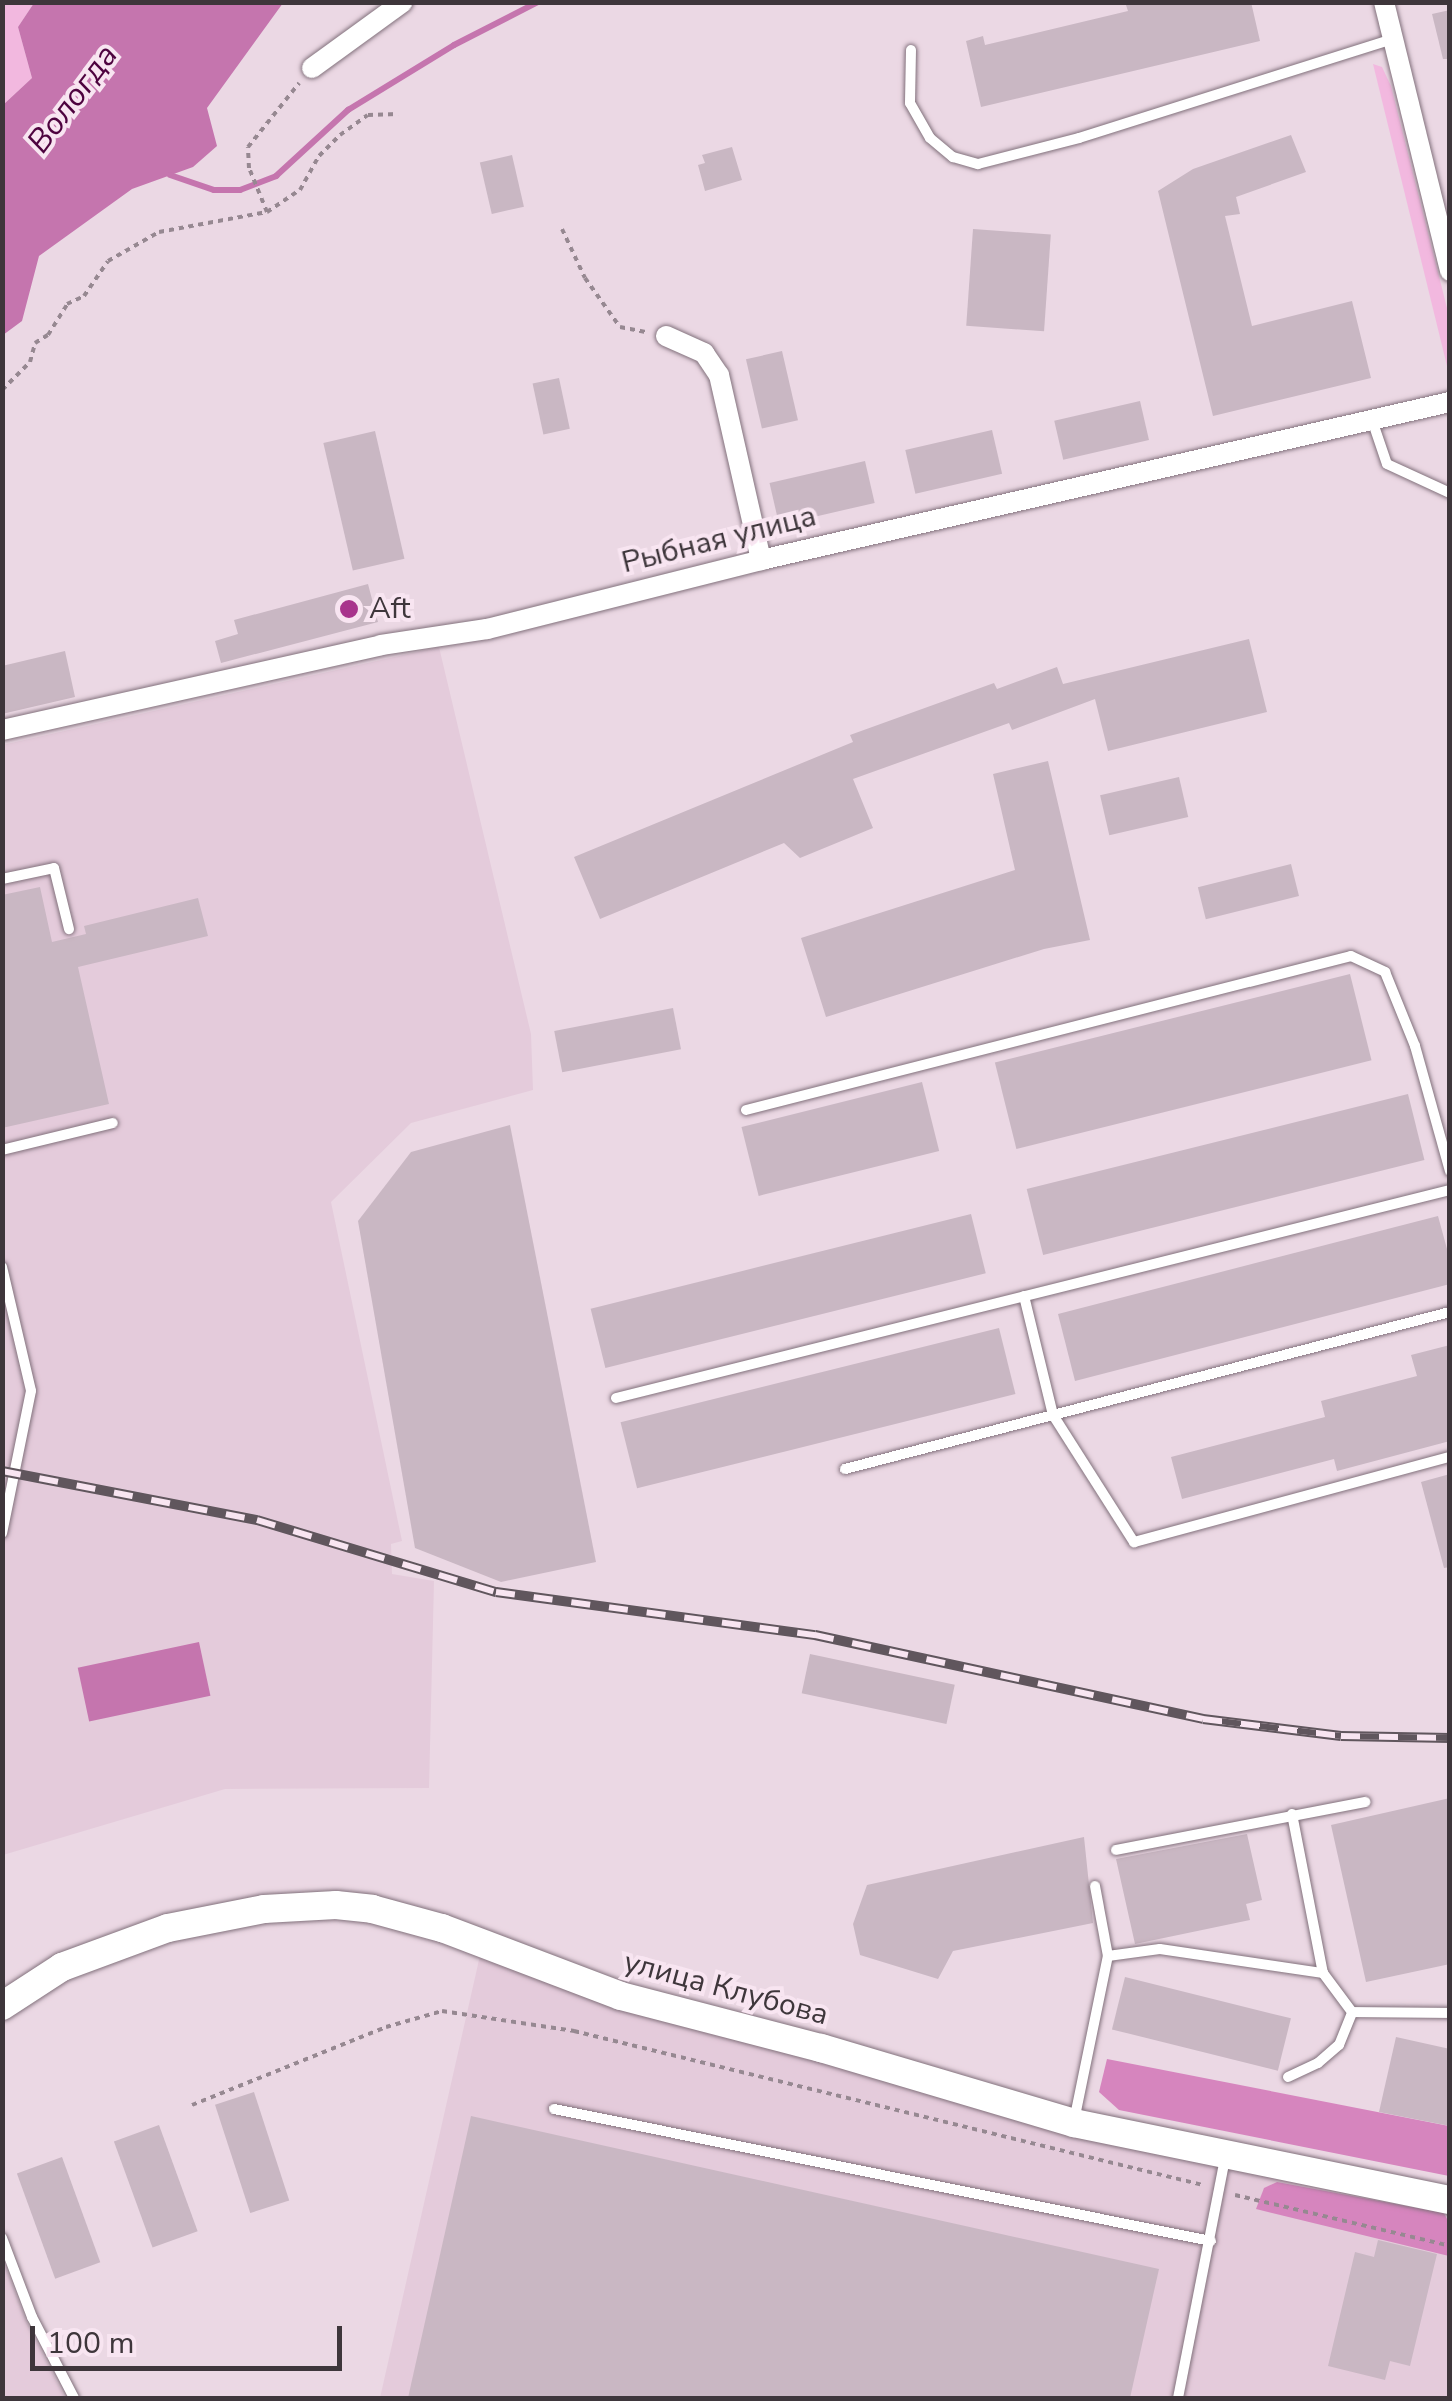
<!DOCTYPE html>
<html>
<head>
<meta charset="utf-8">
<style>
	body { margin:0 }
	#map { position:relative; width:1452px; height:2401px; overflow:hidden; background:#ebd8e4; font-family:"Nunito Sans",sans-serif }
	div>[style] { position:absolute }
	.built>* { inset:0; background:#e4cbdb }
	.green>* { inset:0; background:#f2b8df }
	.forest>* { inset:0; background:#d685be }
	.water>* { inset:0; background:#c575ae; transform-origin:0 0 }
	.stream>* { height:6px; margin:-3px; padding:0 3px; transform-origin:3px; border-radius:3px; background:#c575ae }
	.building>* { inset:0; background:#c9b7c3; transform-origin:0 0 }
	.path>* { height:4px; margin-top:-2px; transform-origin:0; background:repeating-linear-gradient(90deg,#968891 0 5px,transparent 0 10px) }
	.roads { filter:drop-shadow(0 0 2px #82717c) drop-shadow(0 0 2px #82717c) }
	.service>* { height:10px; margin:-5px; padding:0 5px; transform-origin:5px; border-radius:5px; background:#fff }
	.minor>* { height:20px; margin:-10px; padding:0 10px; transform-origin:10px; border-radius:10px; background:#fff }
	.secondary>* { height:28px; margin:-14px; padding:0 14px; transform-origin:14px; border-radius:14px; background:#fff }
	.rail>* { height:10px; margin-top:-5px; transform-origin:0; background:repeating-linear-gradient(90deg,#f8e5f1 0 19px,#60565d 0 38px); box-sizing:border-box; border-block:2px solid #60565d }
	.dots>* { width:28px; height:28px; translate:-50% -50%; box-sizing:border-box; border:5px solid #f8e5f1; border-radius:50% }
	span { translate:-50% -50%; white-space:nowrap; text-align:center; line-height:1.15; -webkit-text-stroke:8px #f8e5f1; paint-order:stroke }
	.street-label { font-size:30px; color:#3e363b }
	.poi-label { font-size:30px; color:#3e363b }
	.left { translate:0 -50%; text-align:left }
	.water-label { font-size:32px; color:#4e033f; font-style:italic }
	.frame { position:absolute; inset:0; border:5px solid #3e363b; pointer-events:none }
	.scale { position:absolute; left:30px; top:2326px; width:312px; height:45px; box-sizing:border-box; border:5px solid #3e363b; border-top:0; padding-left:12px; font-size:30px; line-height:35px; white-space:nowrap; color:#3e363b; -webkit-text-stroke:8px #f8e5f1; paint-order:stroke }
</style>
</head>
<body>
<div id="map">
	<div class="built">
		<div style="clip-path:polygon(439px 647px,531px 1034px,533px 1090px,411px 1123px,331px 1202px,402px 1541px,391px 1544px,392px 1574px,434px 1581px,429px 1788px,225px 1789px,3px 1855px,2px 745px)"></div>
		<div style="clip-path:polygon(481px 1951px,1449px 2210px,1449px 2398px,380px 2398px)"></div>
		<div style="clip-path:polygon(2px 2258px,27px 2323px,65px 2398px,3px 2398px)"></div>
	</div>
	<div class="green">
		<div style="clip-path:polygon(3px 3px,34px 3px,18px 27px,32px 78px,3px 105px)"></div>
		<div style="clip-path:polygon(1373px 64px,1382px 67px,1391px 86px,1449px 316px,1448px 370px)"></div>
	</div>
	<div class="forest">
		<div style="clip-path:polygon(1107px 2059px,1449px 2126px,1449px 2176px,1119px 2110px,1099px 2092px)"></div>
		<div style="clip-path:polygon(1277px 2182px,1444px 2213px,1449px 2223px,1449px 2256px,1256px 2209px,1264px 2188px)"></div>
	</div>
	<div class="water">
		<div style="clip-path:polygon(34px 3px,283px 3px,207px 108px,217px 146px,193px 167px,132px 189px,39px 256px,22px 321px,3px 335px,3px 105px,32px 78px,18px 27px)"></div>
		<div style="left:199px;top:1642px;width:55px;height:124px;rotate:78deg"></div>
	</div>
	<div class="stream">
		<div style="left:170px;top:175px;width:46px;rotate:18.8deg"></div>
		<div style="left:214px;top:190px;width:26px"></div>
		<div style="left:240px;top:190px;width:39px;rotate:-21deg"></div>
		<div style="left:276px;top:176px;width:98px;rotate:-42.5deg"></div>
		<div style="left:348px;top:110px;width:124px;rotate:-31.5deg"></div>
		<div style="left:454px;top:45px;width:94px;rotate:-27.1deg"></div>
	</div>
	<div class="building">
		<div style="clip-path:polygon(1125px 2px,1251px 2px,1260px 41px,981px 107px,966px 41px,983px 36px,985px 45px,1128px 11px)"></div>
		<div style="clip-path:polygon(1450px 10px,1450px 59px,1443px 59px,1432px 14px)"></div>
		<div style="clip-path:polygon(1291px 135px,1306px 172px,1236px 197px,1240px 214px,1225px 216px,1252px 326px,1352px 301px,1371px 378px,1213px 416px,1158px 191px,1193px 169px)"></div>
		<div style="clip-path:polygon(732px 147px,742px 180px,705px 191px,698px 165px,705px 163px,702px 155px)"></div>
		<div style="left:512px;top:155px;width:53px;height:33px;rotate:77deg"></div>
		<div style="left:973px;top:229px;width:78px;height:97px;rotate:4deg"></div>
		<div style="left:782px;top:351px;width:71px;height:37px;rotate:77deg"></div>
		<div style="left:559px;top:378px;width:52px;height:27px;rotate:78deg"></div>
		<div style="left:1140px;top:401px;width:40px;height:88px;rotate:77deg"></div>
		<div style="left:992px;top:430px;width:45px;height:89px;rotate:77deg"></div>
		<div style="left:375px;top:431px;width:131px;height:53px;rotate:77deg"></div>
		<div style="left:865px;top:461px;width:43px;height:98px;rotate:77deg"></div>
		<div style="clip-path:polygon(368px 584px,378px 622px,221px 663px,215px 641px,238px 634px,234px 620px)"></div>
		<div style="clip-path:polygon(1249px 639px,1267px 712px,1108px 751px,1095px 699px,1012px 730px,1009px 723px,853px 779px,873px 828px,800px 858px,784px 843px,600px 919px,574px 857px,853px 742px,850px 735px,994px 683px,997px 689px,1057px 667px,1063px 684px)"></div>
		<div style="clip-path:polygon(65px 651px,75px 697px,2px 714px,2px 666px)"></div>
		<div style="clip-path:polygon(1048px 761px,1090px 940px,1044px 949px,826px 1017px,801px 938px,1015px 870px,993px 774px)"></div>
		<div style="left:1179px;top:777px;width:41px;height:81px;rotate:77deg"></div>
		<div style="left:1291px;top:864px;width:33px;height:96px;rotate:76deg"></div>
		<div style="clip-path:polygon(40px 887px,52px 942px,86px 934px,84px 926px,198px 898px,208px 936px,78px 967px,109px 1104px,2px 1128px,2px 895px)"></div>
		<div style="left:1350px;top:974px;width:89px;height:366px;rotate:76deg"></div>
		<div style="left:673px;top:1008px;width:42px;height:121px;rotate:79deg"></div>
		<div style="left:922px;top:1082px;width:71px;height:186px;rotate:76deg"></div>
		<div style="left:1408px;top:1094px;width:68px;height:393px;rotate:76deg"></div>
		<div style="clip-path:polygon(510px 1125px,596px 1562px,501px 1582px,415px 1548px,358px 1221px,411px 1152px)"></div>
		<div style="left:971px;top:1214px;width:61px;height:392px;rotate:76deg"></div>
		<div style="clip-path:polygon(1438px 1216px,1450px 1260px,1450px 1284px,1075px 1381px,1058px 1314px)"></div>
		<div style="left:999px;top:1328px;width:68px;height:390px;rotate:76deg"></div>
		<div style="clip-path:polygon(1450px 1345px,1450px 1441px,1337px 1471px,1334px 1459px,1182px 1499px,1171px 1457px,1325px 1417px,1321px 1401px,1417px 1376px,1411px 1355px)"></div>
		<div style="clip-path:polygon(1450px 1474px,1450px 1567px,1444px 1568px,1421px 1482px)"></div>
		<div style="left:810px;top:1654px;width:148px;height:40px;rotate:12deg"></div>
		<div style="clip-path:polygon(1450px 1798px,1450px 1964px,1366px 1982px,1331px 1825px)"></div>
		<div style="clip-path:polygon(1247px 1834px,1262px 1900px,1246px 1904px,1250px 1920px,1135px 1944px,1116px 1859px)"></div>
		<div style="clip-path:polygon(1084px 1837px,1093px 1923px,953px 1951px,938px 1979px,860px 1955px,853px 1924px,867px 1885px)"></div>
		<div style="left:1125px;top:1977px;width:171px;height:54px;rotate:14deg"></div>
		<div style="clip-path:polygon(1396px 2037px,1450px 2049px,1450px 2126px,1379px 2112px)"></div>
		<div style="left:254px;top:2092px;width:114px;height:41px;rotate:72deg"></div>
		<div style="clip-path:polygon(471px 2116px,1159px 2269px,1130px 2398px,408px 2398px)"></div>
		<div style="left:159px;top:2125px;width:113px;height:48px;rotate:70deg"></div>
		<div style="left:62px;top:2157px;width:112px;height:48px;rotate:70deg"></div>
		<div style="clip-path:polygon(1378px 2240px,1437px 2254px,1410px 2366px,1390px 2361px,1385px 2380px,1328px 2366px,1355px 2252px,1374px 2257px)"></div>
	</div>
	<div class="path">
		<div style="left:267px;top:212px;width:48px;rotate:-112.2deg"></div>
		<div style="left:249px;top:168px;width:21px;rotate:-93deg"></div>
		<div style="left:248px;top:147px;width:82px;rotate:-51.4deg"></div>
		<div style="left:562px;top:229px;width:54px;rotate:64.9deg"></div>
		<div style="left:585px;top:278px;width:60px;rotate:54.5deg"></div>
		<div style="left:620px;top:327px;width:26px;rotate:11deg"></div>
		<div style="left:2px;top:390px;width:40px;rotate:-45deg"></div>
		<div style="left:30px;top:362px;width:20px;rotate:-75deg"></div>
		<div style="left:35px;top:343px;width:15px;rotate:-32deg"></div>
		<div style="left:48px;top:335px;width:36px;rotate:-58deg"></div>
		<div style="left:67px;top:304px;width:19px;rotate:-25deg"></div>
		<div style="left:84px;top:296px;width:42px;rotate:-55.6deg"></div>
		<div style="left:108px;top:261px;width:59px;rotate:-29.6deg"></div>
		<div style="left:159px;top:232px;width:110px;rotate:-10.5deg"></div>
		<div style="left:267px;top:212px;width:40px;rotate:-34deg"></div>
		<div style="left:300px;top:190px;width:39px;rotate:-61deg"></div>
		<div style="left:319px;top:156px;width:30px;rotate:-45deg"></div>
		<div style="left:340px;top:135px;width:34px;rotate:-36deg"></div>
		<div style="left:368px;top:115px;width:30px;rotate:-2deg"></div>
		<div style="left:192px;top:2105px;width:209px;rotate:-21.9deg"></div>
		<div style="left:386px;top:2027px;width:58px;rotate:-15.9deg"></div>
		<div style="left:442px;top:2011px;width:134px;rotate:8.6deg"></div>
		<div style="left:574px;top:2031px;width:648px;rotate:13.76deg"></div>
		<div style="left:1235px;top:2195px;width:221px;rotate:13.3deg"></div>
	</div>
	<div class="roads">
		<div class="service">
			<div style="left:911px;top:50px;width:53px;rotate:91.1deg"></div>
			<div style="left:910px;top:103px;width:40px;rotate:60.3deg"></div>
			<div style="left:930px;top:138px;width:30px;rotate:40deg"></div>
			<div style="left:953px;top:157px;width:26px;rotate:16deg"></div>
			<div style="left:978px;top:164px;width:104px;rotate:-14.4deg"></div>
			<div style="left:1079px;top:138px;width:329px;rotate:-17.5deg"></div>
			<div style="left:1372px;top:420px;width:46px;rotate:71.2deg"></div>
			<div style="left:1387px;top:464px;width:69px;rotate:24.7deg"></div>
			<div style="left:2px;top:879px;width:53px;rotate:-11.9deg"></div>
			<div style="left:54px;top:868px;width:63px;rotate:76.2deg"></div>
			<div style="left:746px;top:1110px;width:624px;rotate:-14.28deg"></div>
			<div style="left:1351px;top:956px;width:38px;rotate:25deg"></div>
			<div style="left:1385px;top:972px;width:80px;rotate:67.9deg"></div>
			<div style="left:1415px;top:1046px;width:130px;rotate:74.4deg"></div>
			<div style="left:2px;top:1150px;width:114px;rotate:-13.7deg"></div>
			<div style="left:2px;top:1267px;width:127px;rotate:76.8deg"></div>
			<div style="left:31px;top:1391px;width:145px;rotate:101.5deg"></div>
			<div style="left:1024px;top:1296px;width:122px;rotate:76.3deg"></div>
			<div style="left:1053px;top:1415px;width:151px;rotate:57.5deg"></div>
			<div style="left:1134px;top:1542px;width:327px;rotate:-15.1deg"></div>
			<div style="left:616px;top:1398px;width:860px;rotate:-14deg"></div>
			<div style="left:845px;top:1469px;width:625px;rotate:-14.55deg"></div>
			<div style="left:1292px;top:1814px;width:162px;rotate:79deg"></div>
			<div style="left:1116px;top:1850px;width:254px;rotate:-10.9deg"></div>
			<div style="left:1095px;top:1886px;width:71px;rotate:79.5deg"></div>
			<div style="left:1288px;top:2077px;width:33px;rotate:-25deg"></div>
			<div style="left:1318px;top:2063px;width:28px;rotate:-41deg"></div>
			<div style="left:1339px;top:2045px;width:35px;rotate:-68deg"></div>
			<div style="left:1352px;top:2012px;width:98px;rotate:0.6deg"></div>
			<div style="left:554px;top:2109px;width:670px;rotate:11.36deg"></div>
			<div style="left:1074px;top:2121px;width:168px;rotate:-78.4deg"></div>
			<div style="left:1108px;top:1956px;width:52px;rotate:-7.7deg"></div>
			<div style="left:1160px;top:1949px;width:165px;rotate:8.4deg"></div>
			<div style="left:1323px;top:1973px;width:49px;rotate:53.4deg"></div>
			<div style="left:2px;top:2238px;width:85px;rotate:69.2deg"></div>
			<div style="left:32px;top:2317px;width:91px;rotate:62.6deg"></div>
			<div style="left:1178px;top:2398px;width:245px;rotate:-78.9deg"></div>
		</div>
		<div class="minor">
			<div style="left:1384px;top:2px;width:277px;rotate:76.2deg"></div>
			<div style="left:312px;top:68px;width:112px;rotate:-36deg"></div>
			<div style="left:666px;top:336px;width:42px;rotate:24.1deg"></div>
			<div style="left:704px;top:353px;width:27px;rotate:56deg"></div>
			<div style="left:719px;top:375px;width:190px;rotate:77.2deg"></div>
			<div style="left:2px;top:730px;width:388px;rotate:-12.6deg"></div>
			<div style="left:381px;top:645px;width:107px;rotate:-8.6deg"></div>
			<div style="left:487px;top:629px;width:283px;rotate:-14.1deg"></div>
			<div style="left:761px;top:560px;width:707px;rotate:-12.92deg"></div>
		</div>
		<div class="secondary">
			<div style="left:2px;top:2006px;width:72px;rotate:-33deg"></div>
			<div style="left:62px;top:1967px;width:113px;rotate:-20.2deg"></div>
			<div style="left:168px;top:1928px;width:98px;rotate:-11.2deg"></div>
			<div style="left:264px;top:1909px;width:72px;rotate:-3.2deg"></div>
			<div style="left:336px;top:1905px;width:36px;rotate:6deg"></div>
			<div style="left:372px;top:1909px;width:73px;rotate:15.2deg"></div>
			<div style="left:442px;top:1928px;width:191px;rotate:20.8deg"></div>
			<div style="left:621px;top:1996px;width:207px;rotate:14.6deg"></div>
			<div style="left:821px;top:2048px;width:264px;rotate:16.5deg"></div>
			<div style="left:1074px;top:2123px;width:384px;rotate:11.6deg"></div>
		</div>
	</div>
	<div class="rail">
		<div style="left:2px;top:1471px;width:260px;rotate:10.9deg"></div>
		<div style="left:257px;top:1520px;width:250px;rotate:16.8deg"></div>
		<div style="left:496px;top:1592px;width:322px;rotate:7.7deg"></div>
		<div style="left:815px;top:1635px;width:397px;rotate:12.2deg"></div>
		<div style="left:1203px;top:1719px;width:139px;rotate:7deg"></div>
		<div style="left:1341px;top:1736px;width:109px;rotate:1.1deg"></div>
	</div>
	<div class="dots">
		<div style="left:349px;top:609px;background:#a8348c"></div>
	</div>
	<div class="street-label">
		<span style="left:719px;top:540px;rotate:-14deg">Рыбная улица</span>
		<span style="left:726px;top:1989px;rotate:15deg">улица Клубова</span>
	</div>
	<div class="poi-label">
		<span class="left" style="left:369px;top:609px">Aft</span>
	</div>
	<div class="water-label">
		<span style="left:73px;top:99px;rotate:-53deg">Вологда</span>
	</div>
	<div class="frame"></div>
	<div class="scale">100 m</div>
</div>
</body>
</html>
